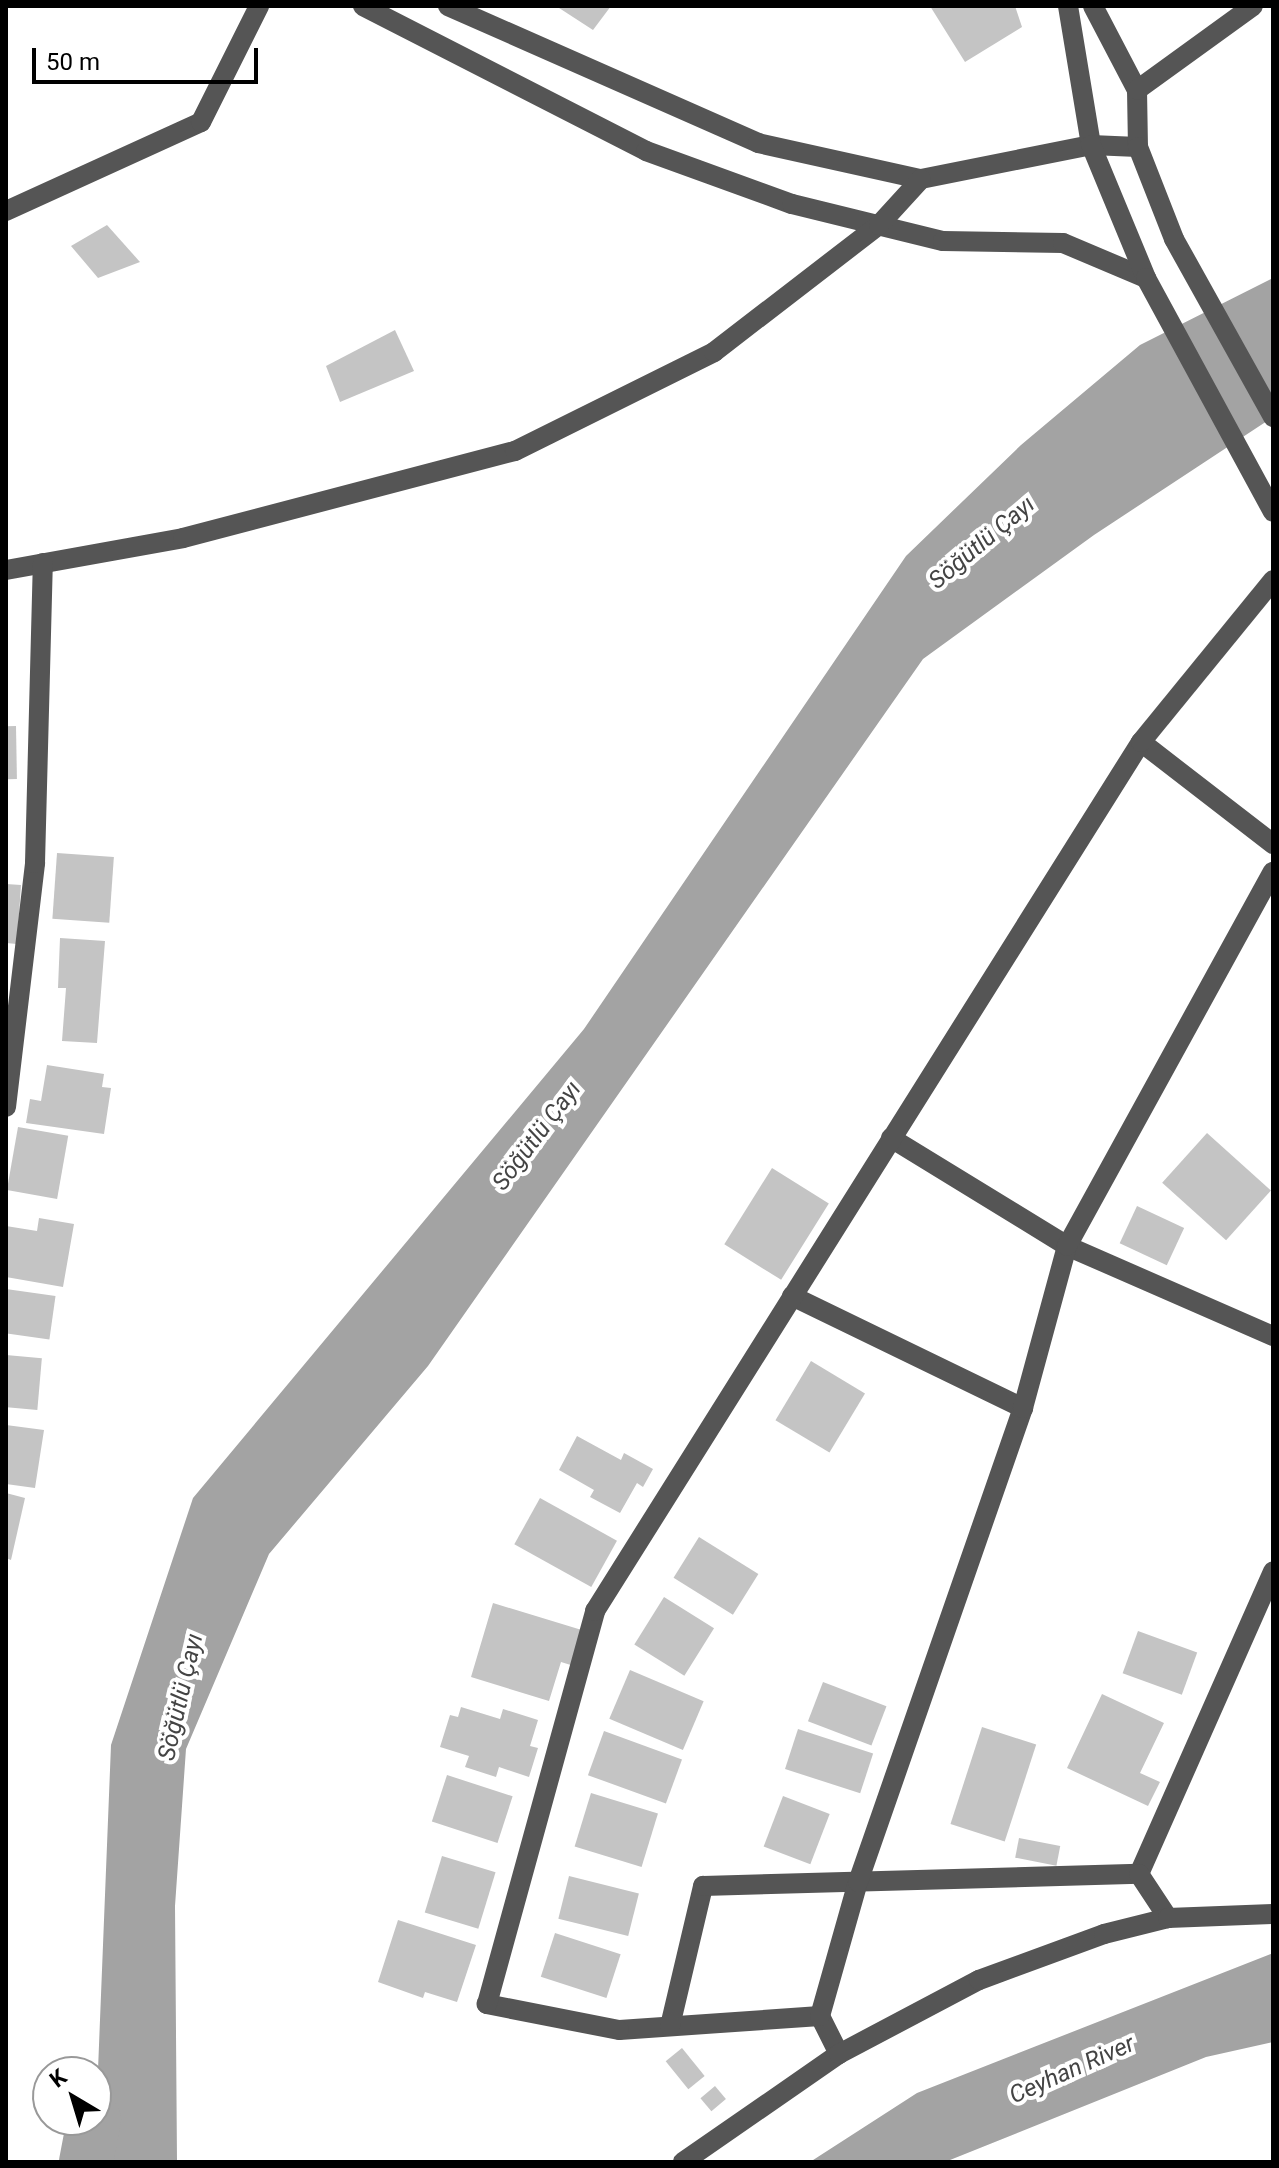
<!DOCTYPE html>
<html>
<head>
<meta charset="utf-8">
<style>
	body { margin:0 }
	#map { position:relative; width:1279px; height:2168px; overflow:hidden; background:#fff; font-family:Roboto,sans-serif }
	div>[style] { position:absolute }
	.water>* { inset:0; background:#a3a3a3 }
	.river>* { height:54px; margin:-27px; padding:0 27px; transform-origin:27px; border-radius:27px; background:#a3a3a3 }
	.building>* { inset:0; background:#c4c4c4; transform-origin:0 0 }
	.minor>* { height:20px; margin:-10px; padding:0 10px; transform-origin:10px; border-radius:10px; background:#555 }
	span { translate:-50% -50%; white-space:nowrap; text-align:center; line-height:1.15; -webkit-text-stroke:8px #fff; paint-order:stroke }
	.water-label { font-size:24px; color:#444; font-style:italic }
	.frame { position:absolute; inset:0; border:8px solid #000; pointer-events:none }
	.north { position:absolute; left:32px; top:2056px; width:80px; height:80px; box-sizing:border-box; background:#fff; border:2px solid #999; border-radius:50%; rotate:322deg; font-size:22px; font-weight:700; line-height:32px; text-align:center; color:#000 }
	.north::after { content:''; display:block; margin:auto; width:28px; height:36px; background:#000; clip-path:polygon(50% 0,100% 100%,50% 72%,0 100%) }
	.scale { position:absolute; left:32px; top:48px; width:226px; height:36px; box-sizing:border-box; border:4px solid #000; border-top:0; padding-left:10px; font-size:24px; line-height:28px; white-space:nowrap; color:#000; -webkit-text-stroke:6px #fff; paint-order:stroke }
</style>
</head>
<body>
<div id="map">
	<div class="water">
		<div style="clip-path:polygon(1273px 278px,1273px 417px,1094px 535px,923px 659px,428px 1366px,269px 1554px,186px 1749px,175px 1906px,177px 2162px,89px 2162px,91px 2120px,96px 2120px,111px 1745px,193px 1498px,584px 1029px,906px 556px,1021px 445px,1140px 345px)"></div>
		<div style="clip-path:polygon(1273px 1953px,1273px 2042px,1206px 2057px,945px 2162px,810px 2162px,917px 2093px)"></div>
	</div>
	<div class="river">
		<div style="left:86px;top:2162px;width:43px;rotate:-79.2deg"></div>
	</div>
	<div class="building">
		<div style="clip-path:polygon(556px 6px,611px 6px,593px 30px)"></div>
		<div style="clip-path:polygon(930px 6px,1015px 6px,1022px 27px,965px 62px)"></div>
		<div style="clip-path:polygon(107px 225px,140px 262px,98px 278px,71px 246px)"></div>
		<div style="clip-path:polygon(395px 330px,414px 371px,340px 402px,326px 366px)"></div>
		<div style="left:16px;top:726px;width:53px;height:10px;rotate:89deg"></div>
		<div style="left:57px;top:853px;width:57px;height:66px;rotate:4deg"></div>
		<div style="clip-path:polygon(6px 884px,21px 885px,17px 944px,6px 943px)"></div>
		<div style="clip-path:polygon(60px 938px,105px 941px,97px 1043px,62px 1041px,66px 988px,58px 988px)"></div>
		<div style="clip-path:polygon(47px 1065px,104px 1074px,102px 1087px,111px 1088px,104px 1134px,26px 1123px,30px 1099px,41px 1101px)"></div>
		<div style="left:18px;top:1127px;width:51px;height:64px;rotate:10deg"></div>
		<div style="left:1207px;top:1133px;width:86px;height:67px;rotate:42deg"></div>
		<div style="left:772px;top:1168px;width:67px;height:90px;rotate:32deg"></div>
		<div style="left:1137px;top:1206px;width:52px;height:41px;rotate:25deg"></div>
		<div style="clip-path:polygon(39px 1218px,74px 1224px,63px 1287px,6px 1277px,6px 1226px,37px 1231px)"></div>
		<div style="left:6px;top:1289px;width:50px;height:44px;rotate:8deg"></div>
		<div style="left:6px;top:1355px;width:36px;height:52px;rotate:5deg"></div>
		<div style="left:811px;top:1361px;width:63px;height:69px;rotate:31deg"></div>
		<div style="clip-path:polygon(6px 1425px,44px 1430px,35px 1488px,6px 1484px)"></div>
		<div style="clip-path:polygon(577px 1436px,621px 1460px,624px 1453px,653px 1469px,643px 1487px,637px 1483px,620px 1513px,590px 1497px,594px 1490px,559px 1470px)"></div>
		<div style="clip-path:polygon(6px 1493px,25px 1498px,11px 1560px,6px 1558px)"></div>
		<div style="left:540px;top:1498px;width:88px;height:53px;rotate:29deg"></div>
		<div style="left:699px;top:1537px;width:70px;height:48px;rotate:32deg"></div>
		<div style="left:664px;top:1597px;width:59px;height:56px;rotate:32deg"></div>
		<div style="clip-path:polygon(493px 1603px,585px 1631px,574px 1666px,561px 1662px,549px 1701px,471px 1677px)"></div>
		<div style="left:1138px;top:1631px;width:63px;height:45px;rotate:20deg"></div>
		<div style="left:630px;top:1670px;width:80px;height:53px;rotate:23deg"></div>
		<div style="left:823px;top:1682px;width:68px;height:42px;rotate:21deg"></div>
		<div style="clip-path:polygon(1102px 1694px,1164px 1723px,1140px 1773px,1160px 1782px,1148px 1806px,1067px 1768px)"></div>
		<div style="clip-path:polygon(461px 1707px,500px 1719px,503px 1709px,538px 1720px,530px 1746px,538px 1748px,529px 1777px,499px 1767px,496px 1777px,465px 1767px,469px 1756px,440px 1747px,450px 1715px,458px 1717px)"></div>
		<div style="left:982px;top:1727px;width:57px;height:102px;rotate:18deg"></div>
		<div style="left:798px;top:1729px;width:79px;height:42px;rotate:18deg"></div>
		<div style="left:604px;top:1731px;width:83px;height:47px;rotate:20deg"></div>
		<div style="left:447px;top:1775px;width:69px;height:49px;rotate:18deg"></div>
		<div style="left:591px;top:1793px;width:70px;height:56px;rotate:17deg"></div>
		<div style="left:783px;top:1796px;width:50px;height:54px;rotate:21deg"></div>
		<div style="left:1019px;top:1838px;width:42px;height:20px;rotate:11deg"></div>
		<div style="left:442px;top:1856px;width:56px;height:59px;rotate:17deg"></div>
		<div style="left:569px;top:1876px;width:72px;height:44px;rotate:14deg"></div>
		<div style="clip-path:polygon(398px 1920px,476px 1945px,457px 2002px,425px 1992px,423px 1998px,378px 1982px)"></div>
		<div style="left:555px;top:1933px;width:69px;height:46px;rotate:18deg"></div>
		<div style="left:682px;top:2048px;width:36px;height:21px;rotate:51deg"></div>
		<div style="left:715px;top:2086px;width:17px;height:19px;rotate:50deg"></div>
	</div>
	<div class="minor">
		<div style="left:363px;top:6px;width:318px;rotate:27.1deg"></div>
		<div style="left:646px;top:151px;width:155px;rotate:20deg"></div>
		<div style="left:792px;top:204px;width:155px;rotate:13.8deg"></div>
		<div style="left:943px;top:241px;width:120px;rotate:1deg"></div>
		<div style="left:1063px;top:243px;width:90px;rotate:22.9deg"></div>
		<div style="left:448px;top:6px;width:339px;rotate:23.8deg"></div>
		<div style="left:758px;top:143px;width:167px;rotate:12.5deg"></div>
		<div style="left:921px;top:179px;width:173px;rotate:-11.3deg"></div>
		<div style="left:1091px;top:145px;width:47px;rotate:2.4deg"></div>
		<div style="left:1068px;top:6px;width:141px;rotate:80.6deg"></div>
		<div style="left:1091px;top:145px;width:144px;rotate:67.5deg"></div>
		<div style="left:1146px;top:278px;width:266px;rotate:61.5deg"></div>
		<div style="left:1093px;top:6px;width:95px;rotate:62.4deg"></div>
		<div style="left:1137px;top:90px;width:57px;rotate:89deg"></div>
		<div style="left:1138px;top:147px;width:99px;rotate:68.6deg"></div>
		<div style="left:1174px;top:239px;width:204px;rotate:60.9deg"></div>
		<div style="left:1137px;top:90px;width:143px;rotate:-35.9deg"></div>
		<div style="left:6px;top:211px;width:214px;rotate:-24.5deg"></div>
		<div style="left:201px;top:122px;width:130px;rotate:-63.4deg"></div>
		<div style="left:6px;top:570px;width:180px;rotate:-10.2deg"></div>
		<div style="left:183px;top:538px;width:343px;rotate:-14.7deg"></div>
		<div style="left:515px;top:451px;width:222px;rotate:-26.4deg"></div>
		<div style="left:714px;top:352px;width:208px;rotate:-37.6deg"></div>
		<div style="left:879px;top:225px;width:62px;rotate:-47.6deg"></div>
		<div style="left:1141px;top:742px;width:167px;rotate:37.7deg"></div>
		<div style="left:6px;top:1107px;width:246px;rotate:-83.2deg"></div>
		<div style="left:35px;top:863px;width:300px;rotate:-88.5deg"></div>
		<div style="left:891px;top:1138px;width:206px;rotate:31.5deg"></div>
		<div style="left:1067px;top:1246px;width:225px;rotate:23.6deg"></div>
		<div style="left:792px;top:1296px;width:257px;rotate:25.9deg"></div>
		<div style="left:1139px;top:1874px;width:331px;rotate:-66.1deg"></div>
		<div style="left:820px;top:2016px;width:201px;rotate:176deg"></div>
		<div style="left:619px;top:2030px;width:135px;rotate:-168.9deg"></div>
		<div style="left:487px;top:2004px;width:408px;rotate:-74.6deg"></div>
		<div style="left:595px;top:1611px;width:1026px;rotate:-57.86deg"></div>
		<div style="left:1141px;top:742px;width:209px;rotate:-50.8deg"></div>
		<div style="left:670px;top:2026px;width:144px;rotate:-76.7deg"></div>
		<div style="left:703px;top:1886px;width:436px;rotate:-1.6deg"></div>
		<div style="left:1139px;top:1874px;width:53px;rotate:56.6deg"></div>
		<div style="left:839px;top:2054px;width:42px;rotate:-116.6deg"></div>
		<div style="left:820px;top:2016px;width:139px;rotate:-74.2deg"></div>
		<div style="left:858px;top:1882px;width:502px;rotate:-70.81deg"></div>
		<div style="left:1023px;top:1408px;width:168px;rotate:-74.8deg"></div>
		<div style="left:1067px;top:1246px;width:427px;rotate:-61.2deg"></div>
		<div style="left:683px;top:2162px;width:190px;rotate:-34.7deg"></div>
		<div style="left:839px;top:2054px;width:158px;rotate:-27.9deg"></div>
		<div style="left:979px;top:1980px;width:133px;rotate:-20.2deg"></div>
		<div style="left:1104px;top:1934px;width:66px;rotate:-14deg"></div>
		<div style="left:1168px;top:1918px;width:105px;rotate:-2.2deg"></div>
	</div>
	<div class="water-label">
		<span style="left:982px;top:543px;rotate:-40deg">Söğütlü Çayı</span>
		<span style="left:537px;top:1136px;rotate:-53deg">Söğütlü Çayı</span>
		<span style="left:181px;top:1697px;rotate:-77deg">Söğütlü Çayı</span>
		<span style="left:1072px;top:2070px;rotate:-24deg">Ceyhan River</span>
	</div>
	<div class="frame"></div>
	<div class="north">K</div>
	<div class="scale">50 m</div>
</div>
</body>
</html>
